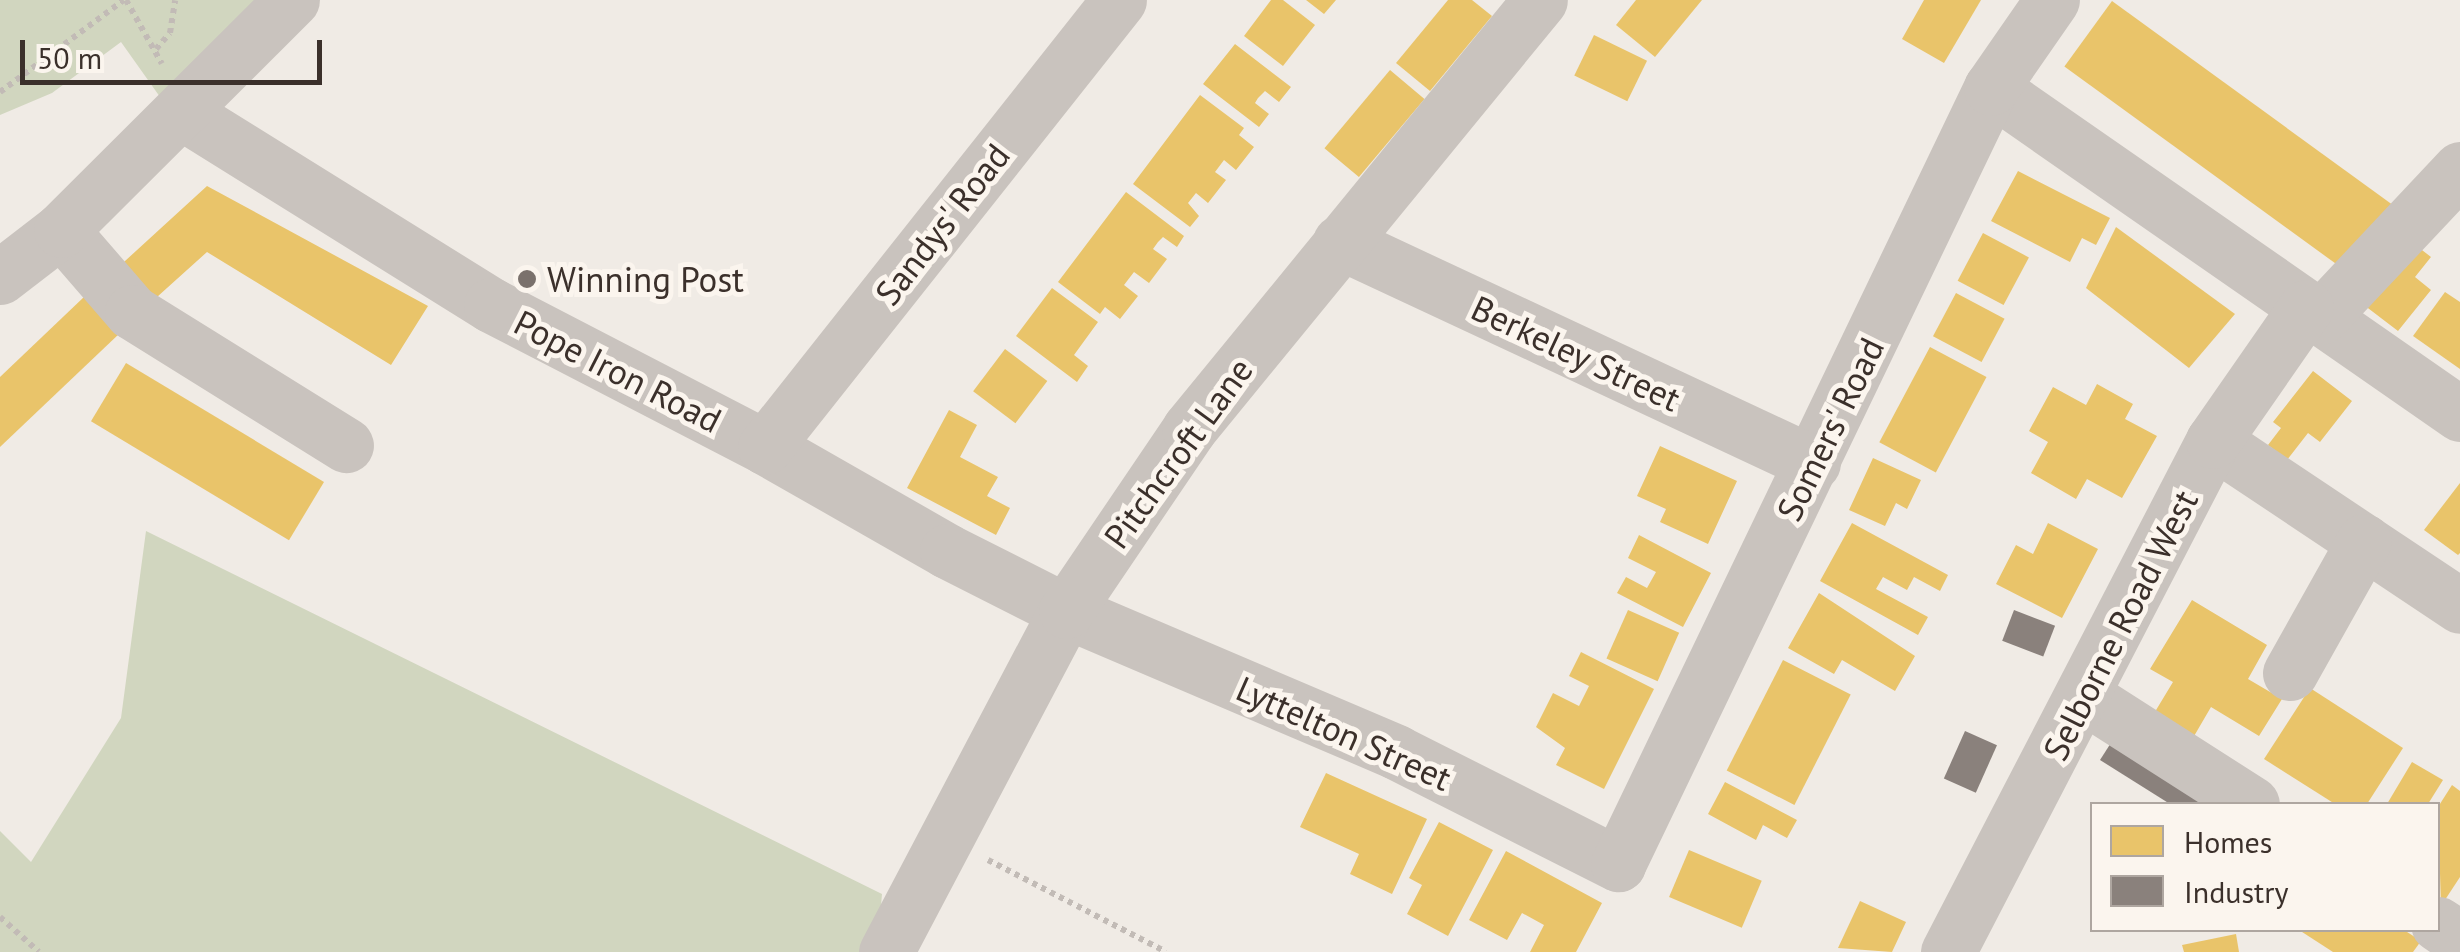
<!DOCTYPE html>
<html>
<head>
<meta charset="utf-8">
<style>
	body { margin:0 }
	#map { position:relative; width:2460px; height:952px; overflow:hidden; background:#f0ebe5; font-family:"PT Sans",sans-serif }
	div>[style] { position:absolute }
	.green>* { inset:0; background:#d1d6bf }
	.homes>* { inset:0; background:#e9c46a; transform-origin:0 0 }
	.industry>* { inset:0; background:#8a817c; transform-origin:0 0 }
	.path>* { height:6px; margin-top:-3px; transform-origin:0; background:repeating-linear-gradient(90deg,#c2bbb6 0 5px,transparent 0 10px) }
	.minor>* { height:55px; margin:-27.5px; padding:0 27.5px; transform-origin:27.5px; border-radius:27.5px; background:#c9c3be }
	.dots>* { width:28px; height:28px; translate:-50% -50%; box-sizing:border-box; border:5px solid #fbf5ee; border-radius:50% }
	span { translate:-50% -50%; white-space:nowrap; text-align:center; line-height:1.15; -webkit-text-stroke:10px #fbf5ee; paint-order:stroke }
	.street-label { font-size:35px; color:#3b302b }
	.poi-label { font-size:35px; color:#3b302b }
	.left { translate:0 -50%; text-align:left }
	.legend { position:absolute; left:2090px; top:802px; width:350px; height:130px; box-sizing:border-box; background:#fbf5ee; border:2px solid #aea6a0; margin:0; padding:12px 18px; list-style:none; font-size:30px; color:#3b302b }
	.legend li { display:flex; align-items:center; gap:20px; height:50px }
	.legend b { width:50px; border:2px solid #aea6a0 }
	.scale { position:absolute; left:20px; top:40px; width:302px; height:45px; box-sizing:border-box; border:5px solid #3b302b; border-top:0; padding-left:12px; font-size:30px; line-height:35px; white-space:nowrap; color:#3b302b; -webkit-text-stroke:8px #fbf5ee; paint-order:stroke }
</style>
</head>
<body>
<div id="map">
	<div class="green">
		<div style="clip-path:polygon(0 0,267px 0,165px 104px,121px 42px,52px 93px,0 115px)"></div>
		<div style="clip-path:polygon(146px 531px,882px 894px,877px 952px,0 952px,0 831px,31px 862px,121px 718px)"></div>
	</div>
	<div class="homes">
		<div style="clip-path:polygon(1271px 0,1283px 0,1315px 25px,1283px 66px,1244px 36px)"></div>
		<div style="clip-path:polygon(1306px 0,1336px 0,1324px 14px)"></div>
		<div style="clip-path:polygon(1448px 0,1472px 0,1492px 16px,1430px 91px,1396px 63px)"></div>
		<div style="clip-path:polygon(1636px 0,1702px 0,1655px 57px,1616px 25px)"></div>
		<div style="clip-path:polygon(1924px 0,1981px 0,1944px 63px,1902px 39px)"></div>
		<div style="left:2112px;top:1px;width:348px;height:81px;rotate:36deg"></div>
		<div style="left:1594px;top:35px;width:59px;height:45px;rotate:26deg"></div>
		<div style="clip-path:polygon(1235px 44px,1291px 87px,1279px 102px,1265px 91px,1258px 98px,1255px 103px,1269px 114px,1259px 127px,1203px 84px)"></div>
		<div style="left:1390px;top:70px;width:45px;height:102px;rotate:40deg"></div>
		<div style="clip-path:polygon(1200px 95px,1244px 128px,1239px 135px,1254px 147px,1236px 170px,1224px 160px,1215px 172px,1226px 180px,1208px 203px,1196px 193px,1188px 203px,1199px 216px,1190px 227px,1133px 184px)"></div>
		<div style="clip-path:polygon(2018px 171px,2110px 218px,2096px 245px,2082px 238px,2070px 262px,1991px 221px)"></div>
		<div style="clip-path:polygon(207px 186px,428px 306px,391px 365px,207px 252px,147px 306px,113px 272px)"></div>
		<div style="clip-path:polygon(1126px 192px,1184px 236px,1177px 247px,1163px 237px,1158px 242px,1153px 249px,1167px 259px,1149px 283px,1134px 272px,1124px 285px,1138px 296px,1120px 319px,1105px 307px,1100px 314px,1058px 282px)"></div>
		<div style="clip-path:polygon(2116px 227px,2235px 314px,2189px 368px,2086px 288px)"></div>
		<div style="left:1983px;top:233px;width:52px;height:54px;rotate:28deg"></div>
		<div style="clip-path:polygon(2409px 240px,2431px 257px,2415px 277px,2431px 290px,2398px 331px,2360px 302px)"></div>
		<div style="clip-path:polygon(1052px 288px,1098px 322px,1074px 355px,1088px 366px,1077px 382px,1016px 336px)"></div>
		<div style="clip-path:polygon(2445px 292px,2460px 302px,2460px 369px,2413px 336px)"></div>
		<div style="left:1956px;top:293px;width:55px;height:49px;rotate:28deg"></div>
		<div style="clip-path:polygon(85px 296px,120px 333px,0 447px,0 377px)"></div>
		<div style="left:1930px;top:347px;width:64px;height:108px;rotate:28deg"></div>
		<div style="left:1005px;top:349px;width:53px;height:53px;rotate:37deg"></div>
		<div style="left:126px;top:363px;width:231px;height:68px;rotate:31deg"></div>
		<div style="clip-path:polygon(2313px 371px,2352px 401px,2320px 442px,2308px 433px,2287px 460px,2268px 445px,2281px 428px,2273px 422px)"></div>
		<div style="clip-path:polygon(2097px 384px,2133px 404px,2125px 419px,2157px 436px,2122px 498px,2087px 479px,2076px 499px,2031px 473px,2048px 442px,2029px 431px,2053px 387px,2086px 405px)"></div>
		<div style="clip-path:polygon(949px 410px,977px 425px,960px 457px,998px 477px,987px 496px,1010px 508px,996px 535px,907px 488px)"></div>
		<div style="clip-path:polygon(1660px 446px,1737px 481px,1708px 544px,1660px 522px,1666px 509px,1637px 496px)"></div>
		<div style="clip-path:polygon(1873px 458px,1921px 480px,1907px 509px,1896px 503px,1885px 526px,1849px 510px)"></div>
		<div style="clip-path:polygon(2460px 483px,2460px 553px,2458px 555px,2424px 530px)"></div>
		<div style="clip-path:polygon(1852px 523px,1948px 575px,1940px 591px,1914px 577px,1907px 590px,1883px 577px,1876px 589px,1928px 617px,1918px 635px,1820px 581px)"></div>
		<div style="clip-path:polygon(2048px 523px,2098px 549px,2062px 618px,1996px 584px,2016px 545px,2033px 554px)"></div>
		<div style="clip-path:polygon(1639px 535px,1711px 573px,1683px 627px,1617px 593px,1626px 577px,1647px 588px,1656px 572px,1628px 558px)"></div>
		<div style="clip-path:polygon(1819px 593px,1915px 656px,1895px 691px,1842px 660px,1834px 674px,1788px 648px)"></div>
		<div style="clip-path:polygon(2192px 600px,2267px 645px,2248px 679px,2282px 699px,2259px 736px,2211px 707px,2190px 743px,2150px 720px,2173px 682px,2150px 669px)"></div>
		<div style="left:1628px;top:610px;width:56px;height:53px;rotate:24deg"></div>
		<div style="clip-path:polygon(1581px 652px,1654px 689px,1604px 789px,1556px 765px,1565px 748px,1536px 727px,1553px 693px,1579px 706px,1589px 686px,1569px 676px)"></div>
		<div style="left:1783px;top:660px;width:76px;height:124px;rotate:27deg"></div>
		<div style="clip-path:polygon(2310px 688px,2403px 748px,2367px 804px,2335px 804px,2264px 759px)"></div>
		<div style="clip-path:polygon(2412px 762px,2443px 780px,2428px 804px,2387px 804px)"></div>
		<div style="clip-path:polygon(1326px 773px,1427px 819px,1392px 894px,1350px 874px,1359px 854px,1300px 827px)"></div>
		<div style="clip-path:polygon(1725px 782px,1797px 820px,1787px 838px,1763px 825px,1756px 840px,1708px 814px)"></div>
		<div style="clip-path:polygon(2452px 785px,2460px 791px,2460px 877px,2441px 906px,2438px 807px)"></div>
		<div style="clip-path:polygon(1439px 822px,1493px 850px,1448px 936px,1407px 914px,1422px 885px,1409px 878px)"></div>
		<div style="left:1689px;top:850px;width:79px;height:51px;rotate:23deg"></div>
		<div style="clip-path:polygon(1506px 851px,1602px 903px,1576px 952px,1530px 952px,1544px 925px,1522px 913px,1507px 940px,1469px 920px)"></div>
		<div style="clip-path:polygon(1860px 901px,1906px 922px,1892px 952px,1838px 948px)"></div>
		<div style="clip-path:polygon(2299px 930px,2404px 930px,2421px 941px,2413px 952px,2333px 952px)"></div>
		<div style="clip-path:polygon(2236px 934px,2239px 952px,2184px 952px,2182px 945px)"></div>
	</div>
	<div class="industry">
		<div style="left:2014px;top:610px;width:44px;height:33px;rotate:21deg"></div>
		<div style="left:1965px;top:731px;width:35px;height:52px;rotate:24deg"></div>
		<div style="clip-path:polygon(2116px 735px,2205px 804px,2170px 804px,2100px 760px)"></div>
	</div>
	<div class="path">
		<div style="left:126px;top:0;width:73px;rotate:60.6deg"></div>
		<div style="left:156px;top:49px;width:21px;rotate:-49deg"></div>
		<div style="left:170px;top:33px;width:33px;rotate:-81deg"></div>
		<div style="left:0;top:92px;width:154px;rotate:-36.6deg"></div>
		<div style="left:988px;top:860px;width:200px;rotate:27.3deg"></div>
		<div style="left:0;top:917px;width:52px;rotate:41.9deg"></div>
	</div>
	<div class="minor">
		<div style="left:1991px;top:88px;width:571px;rotate:34.8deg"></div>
		<div style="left:181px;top:112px;width:365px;rotate:31.9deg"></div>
		<div style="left:491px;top:305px;width:309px;rotate:27.4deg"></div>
		<div style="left:765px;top:447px;width:210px;rotate:29.7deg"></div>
		<div style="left:947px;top:551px;width:133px;rotate:26.8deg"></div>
		<div style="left:1066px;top:611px;width:359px;rotate:23.1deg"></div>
		<div style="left:1396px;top:752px;width:249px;rotate:26.8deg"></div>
		<div style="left:1618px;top:864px;width:861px;rotate:-64.33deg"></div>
		<div style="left:1991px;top:88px;width:107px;rotate:-55.3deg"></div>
		<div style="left:61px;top:230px;width:108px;rotate:49.1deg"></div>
		<div style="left:132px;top:312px;width:252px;rotate:31.9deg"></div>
		<div style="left:1340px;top:242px;width:522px;rotate:25.04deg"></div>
		<div style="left:0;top:277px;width:77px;rotate:-37.6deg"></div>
		<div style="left:61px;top:230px;width:326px;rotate:-44.9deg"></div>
		<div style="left:2321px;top:317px;width:203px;rotate:-46.8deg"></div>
		<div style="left:2213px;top:441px;width:297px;rotate:33.7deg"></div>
		<div style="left:765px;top:447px;width:570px;rotate:-51.62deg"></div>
		<div style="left:2290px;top:673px;width:151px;rotate:-60.7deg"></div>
		<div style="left:2085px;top:697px;width:198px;rotate:32.6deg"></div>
		<div style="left:2438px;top:924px;width:27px;rotate:34deg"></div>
		<div style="left:886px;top:952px;width:386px;rotate:-62.2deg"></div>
		<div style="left:1066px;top:611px;width:220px;rotate:-55.9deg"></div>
		<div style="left:1189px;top:429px;width:554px;rotate:-50.71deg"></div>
		<div style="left:1948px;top:952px;width:576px;rotate:-62.59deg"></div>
		<div style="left:2213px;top:441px;width:163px;rotate:-55.2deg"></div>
	</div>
	<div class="dots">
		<div style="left:527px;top:279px;background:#7a716c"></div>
	</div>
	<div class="street-label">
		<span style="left:942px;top:224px;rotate:-52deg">Sandys' Road</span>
		<span style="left:1576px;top:353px;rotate:25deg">Berkeley Street</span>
		<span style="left:618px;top:371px;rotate:27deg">Pope Iron Road</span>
		<span style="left:1830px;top:429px;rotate:-64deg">Somers' Road</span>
		<span style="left:1178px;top:453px;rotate:-54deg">Pitchcroft Lane</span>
		<span style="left:2120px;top:625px;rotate:-63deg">Selborne Road West</span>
		<span style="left:1344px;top:733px;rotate:24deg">Lyttelton Street</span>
	</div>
	<div class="poi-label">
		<span class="left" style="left:547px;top:279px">Winning Post</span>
	</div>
	<ul class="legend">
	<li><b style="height:28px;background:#e9c46a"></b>Homes</li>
	<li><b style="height:28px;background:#8a817c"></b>Industry</li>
	</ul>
	<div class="scale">50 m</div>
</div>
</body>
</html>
